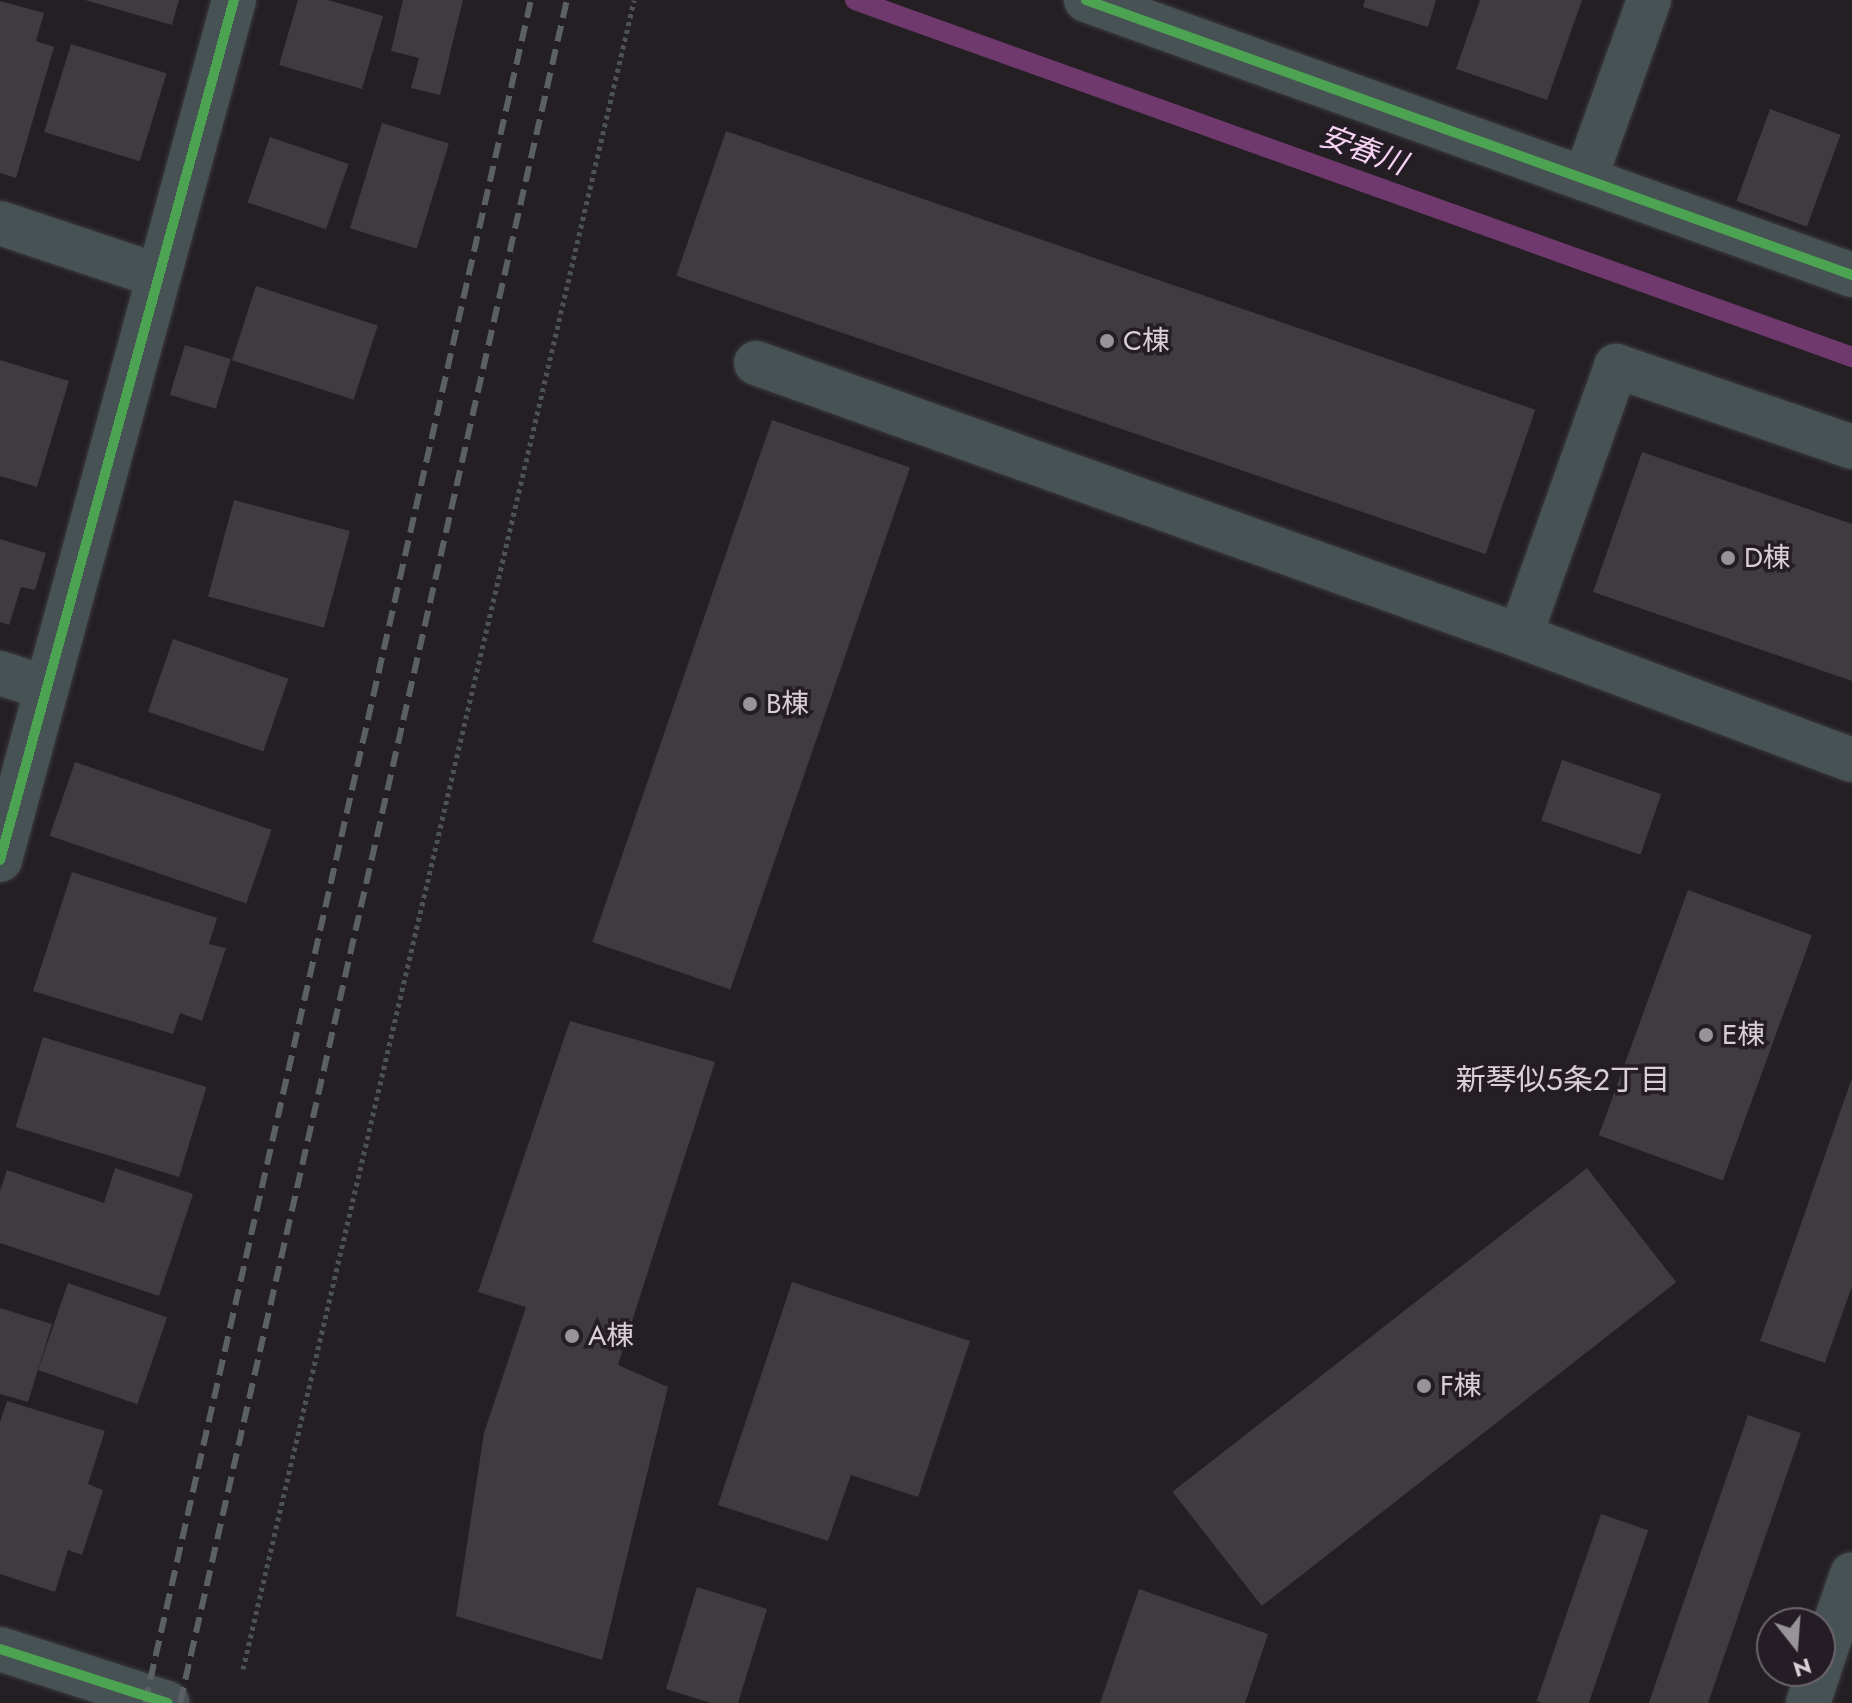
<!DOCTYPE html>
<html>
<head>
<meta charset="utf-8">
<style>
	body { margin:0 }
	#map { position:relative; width:1852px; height:1703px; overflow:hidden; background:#231f23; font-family:Jost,"Noto Sans JP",sans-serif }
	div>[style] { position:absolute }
	.stream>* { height:20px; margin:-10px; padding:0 10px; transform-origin:10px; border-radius:10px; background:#6f396e }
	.building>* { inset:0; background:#3f3b3e; transform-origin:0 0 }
	.path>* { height:5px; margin-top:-2.5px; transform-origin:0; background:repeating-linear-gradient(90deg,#4c5255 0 4px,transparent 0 8px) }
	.roads { filter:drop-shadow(0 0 2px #3b393b) drop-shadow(0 0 2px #3b393b) }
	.minor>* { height:44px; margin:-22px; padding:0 22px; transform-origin:22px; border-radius:22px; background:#475255 }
	.rail>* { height:6px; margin-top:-3px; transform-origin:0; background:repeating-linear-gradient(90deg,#5a6063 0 16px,transparent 0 24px) }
	.cycleway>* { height:10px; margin:-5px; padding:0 5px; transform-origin:5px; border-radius:5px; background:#4ca352 }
	.dots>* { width:22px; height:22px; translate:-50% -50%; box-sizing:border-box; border:4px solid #251d25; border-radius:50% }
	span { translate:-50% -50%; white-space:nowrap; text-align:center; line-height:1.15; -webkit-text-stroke:7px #251d25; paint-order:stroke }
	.poi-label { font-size:28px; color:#d7d1d7 }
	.left { translate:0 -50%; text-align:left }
	.water-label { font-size:30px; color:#f5d2f2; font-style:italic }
	.neighbourhood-label { font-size:30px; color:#d7d1d7 }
	.north { position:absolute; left:1756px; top:1607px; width:80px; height:80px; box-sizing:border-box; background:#251d25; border:2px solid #6c656c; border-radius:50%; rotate:163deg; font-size:22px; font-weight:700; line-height:32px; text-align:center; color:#d7d1d7 }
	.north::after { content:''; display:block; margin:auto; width:28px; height:36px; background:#989398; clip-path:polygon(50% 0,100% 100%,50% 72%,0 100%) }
</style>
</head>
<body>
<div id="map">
	<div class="stream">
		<div style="left:855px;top:0;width:1059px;rotate:19.7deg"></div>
	</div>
	<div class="building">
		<div style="clip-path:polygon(85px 0,179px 0,172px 25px)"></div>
		<div style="clip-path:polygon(298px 0,328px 0,383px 16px,362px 89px,279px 65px)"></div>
		<div style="clip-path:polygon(403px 0,463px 0,440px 95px,411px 88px,419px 58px,391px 51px)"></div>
		<div style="clip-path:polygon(1365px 0,1436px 0,1428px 27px,1363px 7px)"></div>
		<div style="clip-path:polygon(1480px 0,1582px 0,1547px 100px,1456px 69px)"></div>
		<div style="clip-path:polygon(0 1px,44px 13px,36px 41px,54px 47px,16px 178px,0 173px)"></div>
		<div style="left:71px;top:44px;width:100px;height:92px;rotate:17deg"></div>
		<div style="left:1770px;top:109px;width:75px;height:98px;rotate:20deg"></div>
		<div style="left:382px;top:123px;width:70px;height:110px;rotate:17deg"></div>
		<div style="left:726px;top:131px;width:856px;height:153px;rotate:19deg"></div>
		<div style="left:270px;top:137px;width:83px;height:69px;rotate:19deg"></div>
		<div style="left:256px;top:286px;width:128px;height:78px;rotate:18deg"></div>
		<div style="left:185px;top:345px;width:48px;height:52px;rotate:17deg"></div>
		<div style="clip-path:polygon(0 360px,69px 381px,37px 487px,0 476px)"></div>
		<div style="left:772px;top:420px;width:146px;height:552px;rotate:19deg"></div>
		<div style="clip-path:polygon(1642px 452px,1852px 524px,1852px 681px,1593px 592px)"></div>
		<div style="left:234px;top:500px;width:120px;height:100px;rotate:15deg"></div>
		<div style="clip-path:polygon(0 539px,46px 553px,35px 590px,21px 587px,9px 625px,0 622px)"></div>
		<div style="left:173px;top:639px;width:122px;height:77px;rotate:19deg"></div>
		<div style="left:1562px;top:760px;width:105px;height:64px;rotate:19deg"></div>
		<div style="left:75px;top:762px;width:208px;height:78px;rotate:19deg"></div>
		<div style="clip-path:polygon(72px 872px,217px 918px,209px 944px,226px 948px,202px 1021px,180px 1013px,173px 1034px,33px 991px)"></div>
		<div style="left:1688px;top:890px;width:132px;height:261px;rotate:20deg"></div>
		<div style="clip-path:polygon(570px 1021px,715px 1062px,618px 1365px,668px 1387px,602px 1660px,456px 1616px,484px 1433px,526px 1307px,478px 1292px)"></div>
		<div style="left:43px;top:1037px;width:171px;height:94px;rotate:17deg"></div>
		<div style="clip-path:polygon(1852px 1078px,1852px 1286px,1825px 1363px,1760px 1341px)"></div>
		<div style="clip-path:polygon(115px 1168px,193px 1194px,159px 1296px,0 1243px,0 1191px,7px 1170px,104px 1203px)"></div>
		<div style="left:1587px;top:1168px;width:145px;height:526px;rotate:52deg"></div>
		<div style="clip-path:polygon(792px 1282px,970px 1341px,918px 1497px,851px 1475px,828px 1541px,718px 1505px)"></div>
		<div style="left:68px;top:1283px;width:105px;height:92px;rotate:19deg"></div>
		<div style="clip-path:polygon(0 1308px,52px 1324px,28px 1402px,0 1394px)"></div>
		<div style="clip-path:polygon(7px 1401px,105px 1431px,88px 1484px,103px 1490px,82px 1555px,68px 1550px,55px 1592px,0 1574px,0 1422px)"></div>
		<div style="left:1748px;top:1415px;width:56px;height:304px;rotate:19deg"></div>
		<div style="left:1601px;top:1514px;width:50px;height:198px;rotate:19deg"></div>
		<div style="clip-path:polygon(697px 1587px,767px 1609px,738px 1703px,711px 1703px,666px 1689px)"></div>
		<div style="clip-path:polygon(1139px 1589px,1268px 1634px,1245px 1703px,1100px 1703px)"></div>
	</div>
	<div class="path">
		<div style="left:243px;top:1669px;width:1714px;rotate:-76.81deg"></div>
	</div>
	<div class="roads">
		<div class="minor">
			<div style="left:1086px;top:0;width:814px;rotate:19.75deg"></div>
			<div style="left:1585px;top:179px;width:190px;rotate:-70.3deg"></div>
			<div style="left:0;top:223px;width:167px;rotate:18.5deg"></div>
			<div style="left:756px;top:363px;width:811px;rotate:19.66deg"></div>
			<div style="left:1520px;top:636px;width:287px;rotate:-70.4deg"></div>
			<div style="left:1616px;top:366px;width:250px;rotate:18.9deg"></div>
			<div style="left:1520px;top:636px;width:354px;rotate:20.5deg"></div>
			<div style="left:0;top:673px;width:48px;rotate:18.1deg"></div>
			<div style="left:0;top:860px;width:891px;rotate:-74.78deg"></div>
			<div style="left:0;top:1649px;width:176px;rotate:17.9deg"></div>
			<div style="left:1820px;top:1667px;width:98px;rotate:-71deg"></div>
			<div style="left:1808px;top:1703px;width:34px;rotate:-71deg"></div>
		</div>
	</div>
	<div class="rail">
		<div style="left:145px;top:1703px;width:1746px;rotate:-77.23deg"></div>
		<div style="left:180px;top:1703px;width:1746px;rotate:-77.2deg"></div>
	</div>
	<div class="cycleway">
		<div style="left:1086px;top:0;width:814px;rotate:19.75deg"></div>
		<div style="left:0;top:860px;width:891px;rotate:-74.78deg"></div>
		<div style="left:0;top:1649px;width:176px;rotate:17.9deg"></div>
	</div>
	<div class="dots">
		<div style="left:1107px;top:341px;background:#989398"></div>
		<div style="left:1728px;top:558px;background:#989398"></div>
		<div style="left:750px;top:704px;background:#989398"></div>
		<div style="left:1706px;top:1035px;background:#989398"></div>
		<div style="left:572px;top:1336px;background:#989398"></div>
		<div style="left:1424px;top:1386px;background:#989398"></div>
	</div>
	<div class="poi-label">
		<span class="left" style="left:1123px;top:341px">C棟</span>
		<span class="left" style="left:1744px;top:558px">D棟</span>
		<span class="left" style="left:766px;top:704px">B棟</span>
		<span class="left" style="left:1722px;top:1035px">E棟</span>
		<span class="left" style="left:588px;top:1336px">A棟</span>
		<span class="left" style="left:1440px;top:1386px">F棟</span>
	</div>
	<div class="water-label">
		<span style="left:1363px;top:150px;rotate:20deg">安春川</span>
	</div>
	<div class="neighbourhood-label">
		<span style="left:1563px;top:1080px">新琴似5条2丁目</span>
	</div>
	<div class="north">N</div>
</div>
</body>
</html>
